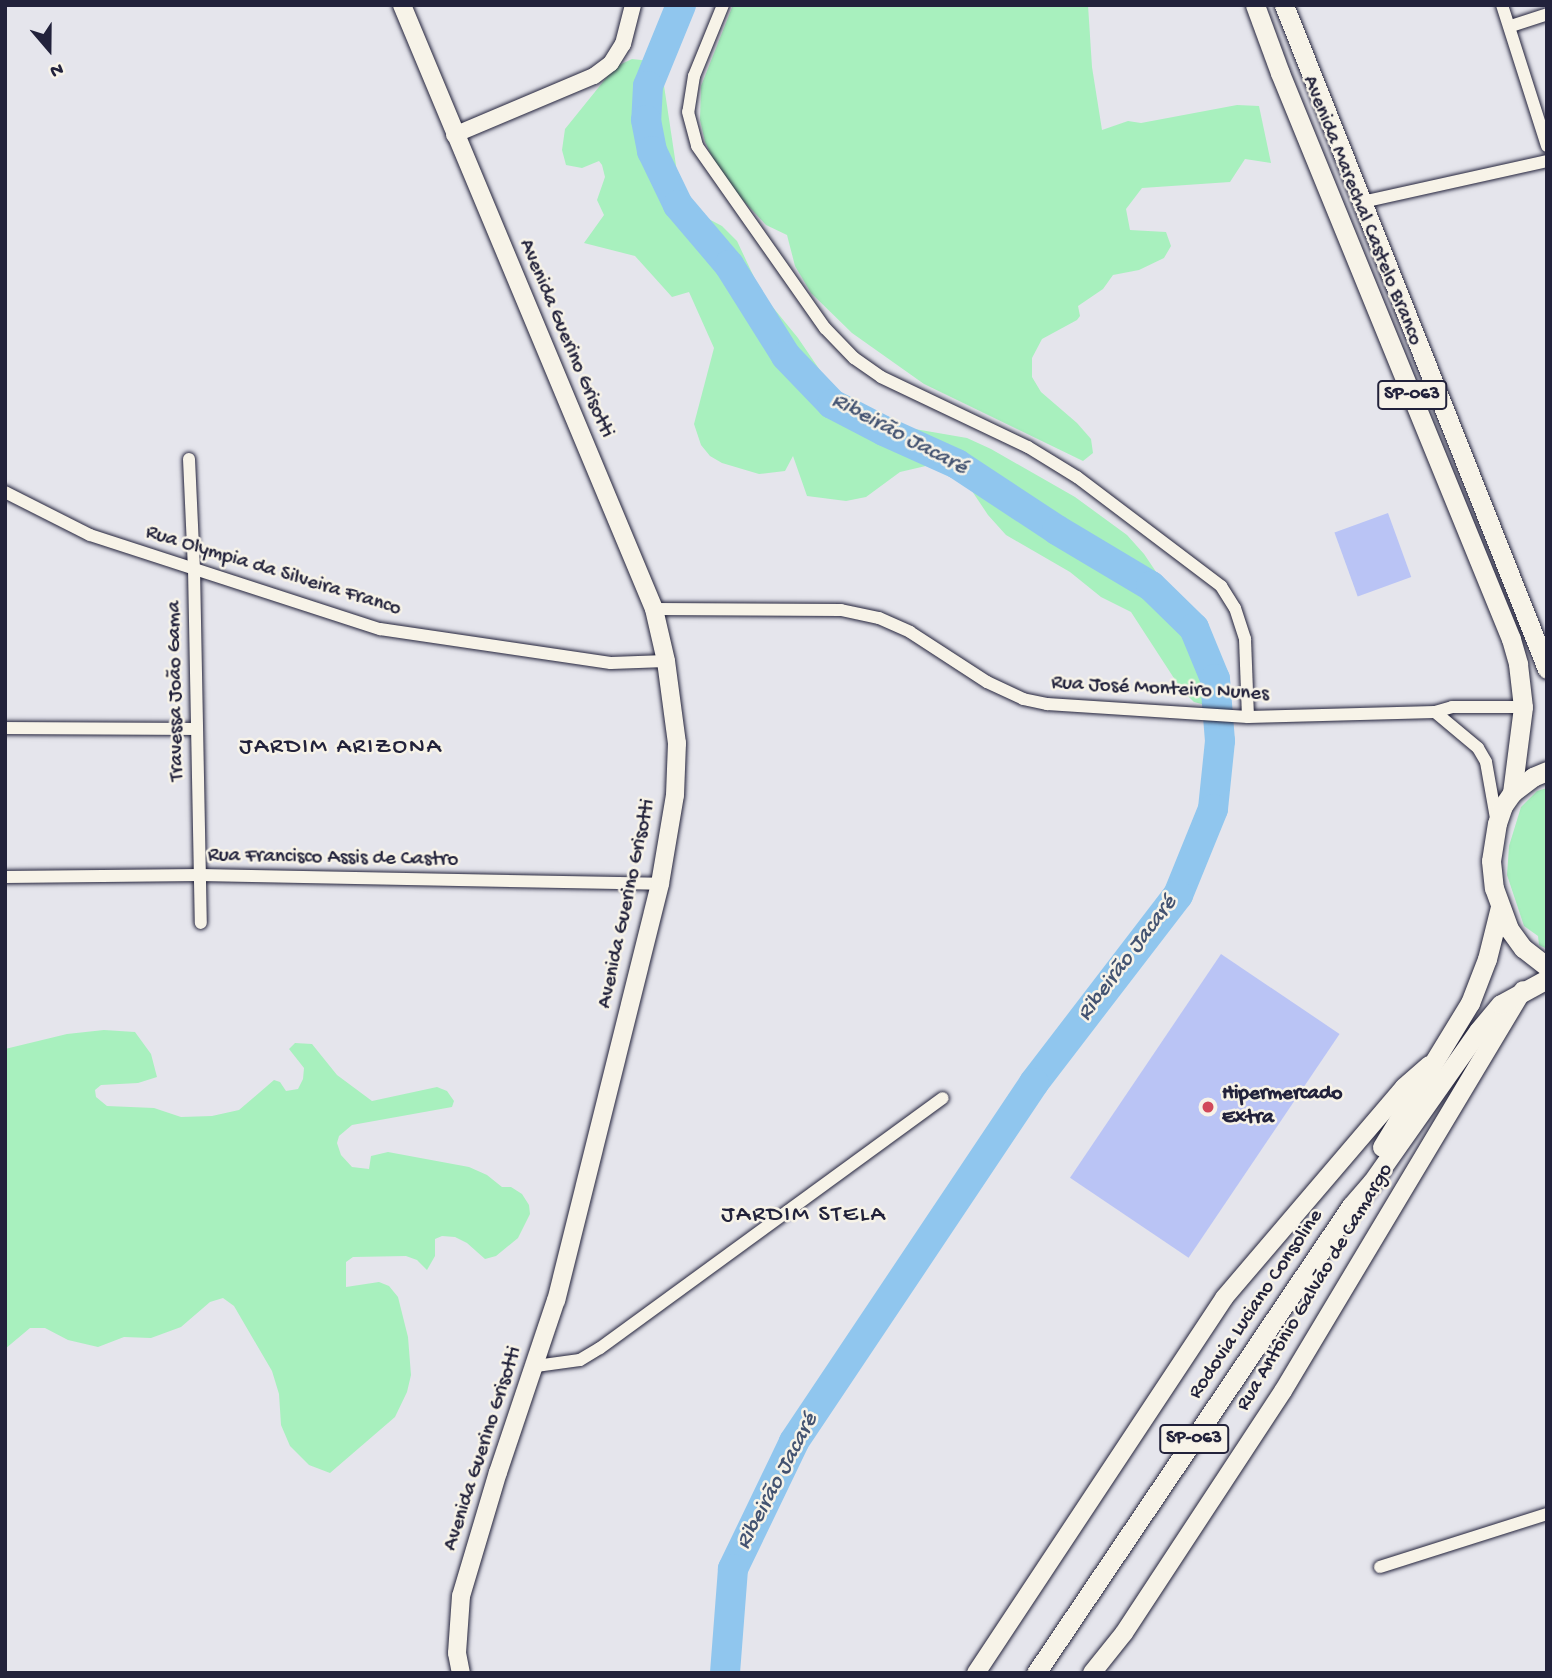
<!DOCTYPE html>
<html>
<head>
<meta charset="utf-8">
<style>
	body { margin:0 }
	#map { position:relative; width:1552px; height:1678px; overflow:hidden; background:#e5e5ec; font-family:"Gochi Hand",sans-serif }
	div>[style] { position:absolute }
	.green>* { inset:0; background:#a8f0be }
	.river>* { height:30px; margin:-15px; padding:0 15px; transform-origin:15px; border-radius:15px; background:#90c6ee }
	.building>* { inset:0; background:#bac4f5; transform-origin:0 0 }
	.roads { filter:drop-shadow(0 0 2px #22223b) drop-shadow(0 0 2px #22223b) }
	.minor>* { height:12px; margin:-6px; padding:0 6px; transform-origin:6px; border-radius:6px; background:#f7f3e8 }
	.tertiary>* { height:16px; margin:-8px; padding:0 8px; transform-origin:8px; border-radius:8px; background:#f7f3e8 }
	.secondary>* { height:18px; margin:-9px; padding:0 9px; transform-origin:9px; border-radius:9px; background:#f7f3e8 }
	.primary>* { height:19px; margin:-9.5px; padding:0 9.5px; transform-origin:9.5px; border-radius:9.5px; background:#f7f3e8 }
	.dots>* { width:19px; height:19px; translate:-50% -50%; box-sizing:border-box; border:4px solid #f7f3e8; border-radius:50% }
	span { translate:-50% -50%; white-space:nowrap; text-align:center; line-height:1.15; -webkit-text-stroke:5px #f7f3e8; paint-order:stroke }
	.shield-label span { padding:2px 5px; background:#f7f3e8; border:2px solid; border-radius:5px; -webkit-text-stroke-width:0 }
	.shield-label { font-size:19px; color:#22223b; font-weight:700 }
	.street-label { font-size:21px; color:#22223b }
	.poi-label { font-size:21px; color:#22223b; font-weight:700 }
	.left { translate:0 -50%; text-align:left }
	.water-label { font-size:23px; color:#435371; font-style:italic }
	.quarter-label { font-size:24px; color:#22223b; letter-spacing:2px }
	.frame { position:absolute; inset:0; border:7px solid #22223b; pointer-events:none }
	.north { position:absolute; left:14px; top:14px; width:70px; height:70px; -webkit-text-stroke:5px #f7f3e8; paint-order:stroke; rotate:160deg; font-size:19px; font-weight:700; line-height:28px; text-align:center; color:#22223b }
	.north::after { content:''; display:block; margin:auto; width:24px; height:32px; background:#22223b; clip-path:polygon(50% 0,100% 100%,50% 72%,0 100%) }
</style>
</head>
<body>
<div id="map">
	<div class="green">
		<div style="clip-path:polygon(733px 5px,1088px 5px,1092px 67px,1102px 130px,1128px 121px,1141px 123px,1237px 105px,1259px 106px,1271px 163px,1245px 159px,1230px 182px,1142px 188px,1126px 209px,1130px 230px,1166px 232px,1171px 246px,1164px 258px,1139px 270px,1113px 275px,1103px 289px,1078px 306px,1080px 316px,1077px 320px,1042px 339px,1032px 358px,1032px 377px,1041px 392px,1077px 423px,1091px 439px,1093px 453px,1083px 461px,924px 384px,852px 333px,811px 293px,795px 266px,787px 235px,766px 225px,737px 194px,717px 167px,705px 142px,700px 120px,701px 86px)"></div>
		<div style="clip-path:polygon(632px 59px,650px 61px,658px 69px,663px 79px,677px 172px,689px 199px,703px 216px,722px 226px,737px 241px,762px 294px,798px 338px,828px 382px,859px 407px,879px 417px,909px 428px,967px 438px,991px 449px,1075px 497px,1127px 535px,1144px 554px,1200px 637px,1210px 679px,1209px 698px,1205px 705px,1194px 702px,1181px 689px,1131px 612px,1101px 597px,1070px 572px,1006px 535px,988px 515px,968px 485px,951px 472px,930px 465px,900px 472px,866px 497px,846px 501px,807px 496px,793px 456px,785px 471px,759px 474px,722px 463px,710px 456px,701px 445px,694px 424px,714px 348px,689px 292px,672px 297px,635px 256px,584px 243px,604px 215px,597px 200px,605px 177px,602px 165px,599px 161px,582px 168px,566px 165px,562px 150px,565px 129px,615px 67px)"></div>
		<div style="clip-path:polygon(1547px 788px,1547px 949px,1539px 945px,1538px 936px,1524px 926px,1507px 875px,1509px 846px,1521px 807px,1537px 791px)"></div>
		<div style="clip-path:polygon(104px 1030px,135px 1032px,151px 1054px,157px 1077px,138px 1083px,101px 1085px,95px 1090px,96px 1097px,107px 1106px,154px 1108px,181px 1117px,212px 1116px,239px 1110px,274px 1080px,280px 1082px,286px 1091px,298px 1089px,303px 1079px,304px 1068px,289px 1049px,295px 1043px,312px 1044px,337px 1075px,372px 1101px,437px 1087px,447px 1091px,454px 1101px,452px 1107px,352px 1125px,339px 1136px,337px 1143px,341px 1155px,352px 1167px,369px 1169px,371px 1156px,388px 1152px,469px 1167px,487px 1175px,502px 1187px,511px 1187px,522px 1194px,529px 1205px,530px 1214px,518px 1238px,496px 1256px,485px 1259px,467px 1243px,455px 1237px,442px 1236px,435px 1239px,435px 1256px,427px 1270px,417px 1260px,406px 1256px,353px 1257px,346px 1262px,346px 1287px,379px 1282px,389px 1286px,398px 1297px,408px 1337px,411px 1375px,407px 1392px,395px 1417px,330px 1473px,309px 1465px,290px 1446px,281px 1425px,279px 1394px,272px 1371px,234px 1306px,223px 1298px,210px 1302px,181px 1327px,151px 1338px,124px 1337px,98px 1347px,68px 1340px,45px 1328px,30px 1328px,5px 1349px,5px 1049px,67px 1034px)"></div>
	</div>
	<div class="river">
		<div style="left:681px;top:5px;width:87px;rotate:112.2deg"></div>
		<div style="left:648px;top:86px;width:34px;rotate:93deg"></div>
		<div style="left:646px;top:120px;width:32px;rotate:79deg"></div>
		<div style="left:652px;top:151px;width:60px;rotate:64.3deg"></div>
		<div style="left:678px;top:205px;width:79px;rotate:49.6deg"></div>
		<div style="left:729px;top:265px;width:107px;rotate:57.9deg"></div>
		<div style="left:786px;top:356px;width:66px;rotate:46.2deg"></div>
		<div style="left:832px;top:404px;width:59px;rotate:27.4deg"></div>
		<div style="left:884px;top:431px;width:80px;rotate:24.3deg"></div>
		<div style="left:957px;top:464px;width:120px;rotate:33.4deg"></div>
		<div style="left:1057px;top:530px;width:109px;rotate:30.8deg"></div>
		<div style="left:1151px;top:586px;width:60px;rotate:44.3deg"></div>
		<div style="left:1194px;top:628px;width:55px;rotate:67.6deg"></div>
		<div style="left:1215px;top:679px;width:62px;rotate:85.4deg"></div>
		<div style="left:1220px;top:741px;width:68px;rotate:95.9deg"></div>
		<div style="left:1213px;top:809px;width:93px;rotate:112.1deg"></div>
		<div style="left:1178px;top:895px;width:237px;rotate:127.5deg"></div>
		<div style="left:1034px;top:1083px;width:432px;rotate:123.8deg"></div>
		<div style="left:794px;top:1442px;width:141px;rotate:115.7deg"></div>
		<div style="left:733px;top:1569px;width:104px;rotate:94.4deg"></div>
	</div>
	<div class="building">
		<div style="left:1388px;top:513px;width:68px;height:57px;rotate:70deg"></div>
		<div style="left:1221px;top:954px;width:143px;height:270px;rotate:34deg"></div>
	</div>
	<div class="roads">
		<div class="minor">
			<div style="left:723px;top:5px;width:77px;rotate:112.2deg"></div>
			<div style="left:694px;top:76px;width:36px;rotate:99deg"></div>
			<div style="left:688px;top:112px;width:35px;rotate:75deg"></div>
			<div style="left:697px;top:146px;width:223px;rotate:54.9deg"></div>
			<div style="left:825px;top:328px;width:42px;rotate:46deg"></div>
			<div style="left:854px;top:358px;width:33px;rotate:35deg"></div>
			<div style="left:881px;top:377px;width:163px;rotate:25.5deg"></div>
			<div style="left:1028px;top:447px;width:57px;rotate:31.5deg"></div>
			<div style="left:1077px;top:477px;width:181px;rotate:37.1deg"></div>
			<div style="left:1221px;top:586px;width:26px;rotate:58deg"></div>
			<div style="left:1235px;top:608px;width:33px;rotate:72deg"></div>
			<div style="left:1245px;top:639px;width:78px;rotate:87.8deg"></div>
			<div style="left:1502px;top:5px;width:148px;rotate:72.3deg"></div>
			<div style="left:1511px;top:26px;width:38px;rotate:-18deg"></div>
			<div style="left:1362px;top:202px;width:189px;rotate:-12.5deg"></div>
			<div style="left:189px;top:459px;width:110px;rotate:87.4deg"></div>
			<div style="left:194px;top:569px;width:354px;rotate:88.9deg"></div>
			<div style="left:5px;top:492px;width:95px;rotate:26.8deg"></div>
			<div style="left:90px;top:535px;width:305px;rotate:18deg"></div>
			<div style="left:380px;top:629px;width:233px;rotate:8.4deg"></div>
			<div style="left:611px;top:663px;width:55px;rotate:-2.1deg"></div>
			<div style="left:654px;top:609px;width:187px;rotate:0.3deg"></div>
			<div style="left:841px;top:610px;width:39px;rotate:12deg"></div>
			<div style="left:879px;top:618px;width:34px;rotate:24deg"></div>
			<div style="left:910px;top:632px;width:92px;rotate:33deg"></div>
			<div style="left:987px;top:682px;width:40px;rotate:25deg"></div>
			<div style="left:1023px;top:699px;width:25px;rotate:12deg"></div>
			<div style="left:1047px;top:704px;width:201px;rotate:3.7deg"></div>
			<div style="left:1248px;top:717px;width:187px;rotate:-1.5deg"></div>
			<div style="left:1435px;top:712px;width:18px;rotate:-16deg"></div>
			<div style="left:1452px;top:707px;width:71px"></div>
			<div style="left:1435px;top:712px;width:56px;rotate:39.9deg"></div>
			<div style="left:1478px;top:748px;width:16px;rotate:60deg"></div>
			<div style="left:1486px;top:762px;width:57px;rotate:79.9deg"></div>
			<div style="left:5px;top:728px;width:190px;rotate:0.3deg"></div>
			<div style="left:5px;top:877px;width:195px;rotate:-0.6deg"></div>
			<div style="left:200px;top:875px;width:460px;rotate:1.1deg"></div>
			<div style="left:536px;top:1366px;width:44px;rotate:-7.8deg"></div>
			<div style="left:580px;top:1360px;width:23px;rotate:-31deg"></div>
			<div style="left:600px;top:1348px;width:424px;rotate:-36.1deg"></div>
			<div style="left:1380px;top:1567px;width:175px;rotate:-17.6deg"></div>
		</div>
		<div class="tertiary">
			<div style="left:454px;top:135px;width:152px;rotate:-22.9deg"></div>
			<div style="left:594px;top:76px;width:21px;rotate:-37deg"></div>
			<div style="left:611px;top:63px;width:22px;rotate:-58deg"></div>
			<div style="left:623px;top:44px;width:40px;rotate:-75.6deg"></div>
		</div>
		<div class="secondary">
			<div style="left:402px;top:5px;width:654px;rotate:67.35deg"></div>
			<div style="left:654px;top:609px;width:53px;rotate:77deg"></div>
			<div style="left:666px;top:661px;width:83px;rotate:82.4deg"></div>
			<div style="left:677px;top:743px;width:52px;rotate:92.2deg"></div>
			<div style="left:675px;top:795px;width:90px;rotate:99.6deg"></div>
			<div style="left:660px;top:884px;width:429px;rotate:104deg"></div>
			<div style="left:556px;top:1300px;width:182px;rotate:108.6deg"></div>
			<div style="left:498px;top:1472px;width:129px;rotate:106.6deg"></div>
			<div style="left:461px;top:1596px;width:57px;rotate:94deg"></div>
			<div style="left:457px;top:1653px;width:20px;rotate:79deg"></div>
			<div style="left:976px;top:1673px;width:450px;rotate:-56.5deg"></div>
			<div style="left:1224px;top:1298px;width:277px;rotate:-49.5deg"></div>
			<div style="left:1404px;top:1087px;width:33px;rotate:-41deg"></div>
			<div style="left:1092px;top:1673px;width:51px;rotate:-51.3deg"></div>
			<div style="left:1124px;top:1633px;width:290px;rotate:-56.7deg"></div>
			<div style="left:1283px;top:1391px;width:467px;rotate:-59.1deg"></div>
		</div>
		<div class="primary">
			<div style="left:1255px;top:5px;width:72px;rotate:69.8deg"></div>
			<div style="left:1280px;top:73px;width:611px;rotate:67.8deg"></div>
			<div style="left:1511px;top:639px;width:26px;rotate:74deg"></div>
			<div style="left:1518px;top:664px;width:43px;rotate:83.4deg"></div>
			<div style="left:1523px;top:707px;width:87px;rotate:97.3deg"></div>
			<div style="left:1284px;top:5px;width:714px;rotate:68.39deg"></div>
			<div style="left:1547px;top:771px;width:15px;rotate:157deg"></div>
			<div style="left:1533px;top:777px;width:26px;rotate:143deg"></div>
			<div style="left:1512px;top:793px;width:16px;rotate:125deg"></div>
			<div style="left:1503px;top:806px;width:18px;rotate:109deg"></div>
			<div style="left:1497px;top:823px;width:38px;rotate:99deg"></div>
			<div style="left:1491px;top:861px;width:27px;rotate:84deg"></div>
			<div style="left:1494px;top:888px;width:44px;rotate:69.9deg"></div>
			<div style="left:1509px;top:929px;width:24px;rotate:54deg"></div>
			<div style="left:1523px;top:948px;width:31px;rotate:38deg"></div>
			<div style="left:1382px;top:1147px;width:169px;rotate:-58.6deg"></div>
			<div style="left:1470px;top:1003px;width:47px;rotate:-68.9deg"></div>
			<div style="left:1487px;top:959px;width:54px;rotate:-76deg"></div>
			<div style="left:1036px;top:1673px;width:563px;rotate:-56deg"></div>
			<div style="left:1351px;top:1206px;width:32px;rotate:-49deg"></div>
			<div style="left:1372px;top:1182px;width:184px;rotate:-54.9deg"></div>
			<div style="left:1478px;top:1031px;width:35px;rotate:-50deg"></div>
			<div style="left:1501px;top:1004px;width:52px;rotate:-28.5deg"></div>
		</div>
	</div>
	<div class="dots">
		<div style="left:1208px;top:1107px;background:#d1495b"></div>
	</div>
	<div class="shield-label">
		<span style="left:1412px;top:395px">SP-063</span>
		<span style="left:1194px;top:1439px">SP-063</span>
	</div>
	<div class="street-label">
		<span style="left:1361px;top:211px;rotate:68deg">Avenida Marechal Castelo Branco</span>
		<span style="left:565px;top:339px;rotate:67deg">Avenida Guerino Grisotti</span>
		<span style="left:273px;top:572px;rotate:17deg">Rua Olympia da Silveira Franco</span>
		<span style="left:1160px;top:690px;rotate:3deg">Rua José Monteiro Nunes</span>
		<span style="left:177px;top:691px;rotate:-91deg">Travessa João Gama</span>
		<span style="left:333px;top:859px;rotate:1deg">Rua Francisco Assis de Castro</span>
		<span style="left:628px;top:904px;rotate:-78deg">Avenida Guerino Grisotti</span>
		<span style="left:1316px;top:1288px;rotate:-59deg">Rua Antônio Galvão de Camargo</span>
		<span style="left:1257px;top:1305px;rotate:-56deg">Rodovia Luciano Consoline</span>
		<span style="left:484px;top:1449px;rotate:-72deg">Avenida Guerino Grisotti</span>
	</div>
	<div class="poi-label">
		<span class="left" style="left:1222px;top:1107px">Hipermercado<br>Extra</span>
	</div>
	<div class="water-label">
		<span style="left:899px;top:435px;rotate:28deg">Ribeirão Jacaré</span>
		<span style="left:1128px;top:959px;rotate:-53deg">Ribeirão Jacaré</span>
		<span style="left:778px;top:1482px;rotate:-62deg">Ribeirão Jacaré</span>
	</div>
	<div class="quarter-label">
		<span style="left:341px;top:748px">JARDIM ARIZONA</span>
		<span style="left:804px;top:1216px">JARDIM STELA</span>
	</div>
	<div class="frame"></div>
	<div class="north">N</div>
</div>
</body>
</html>
